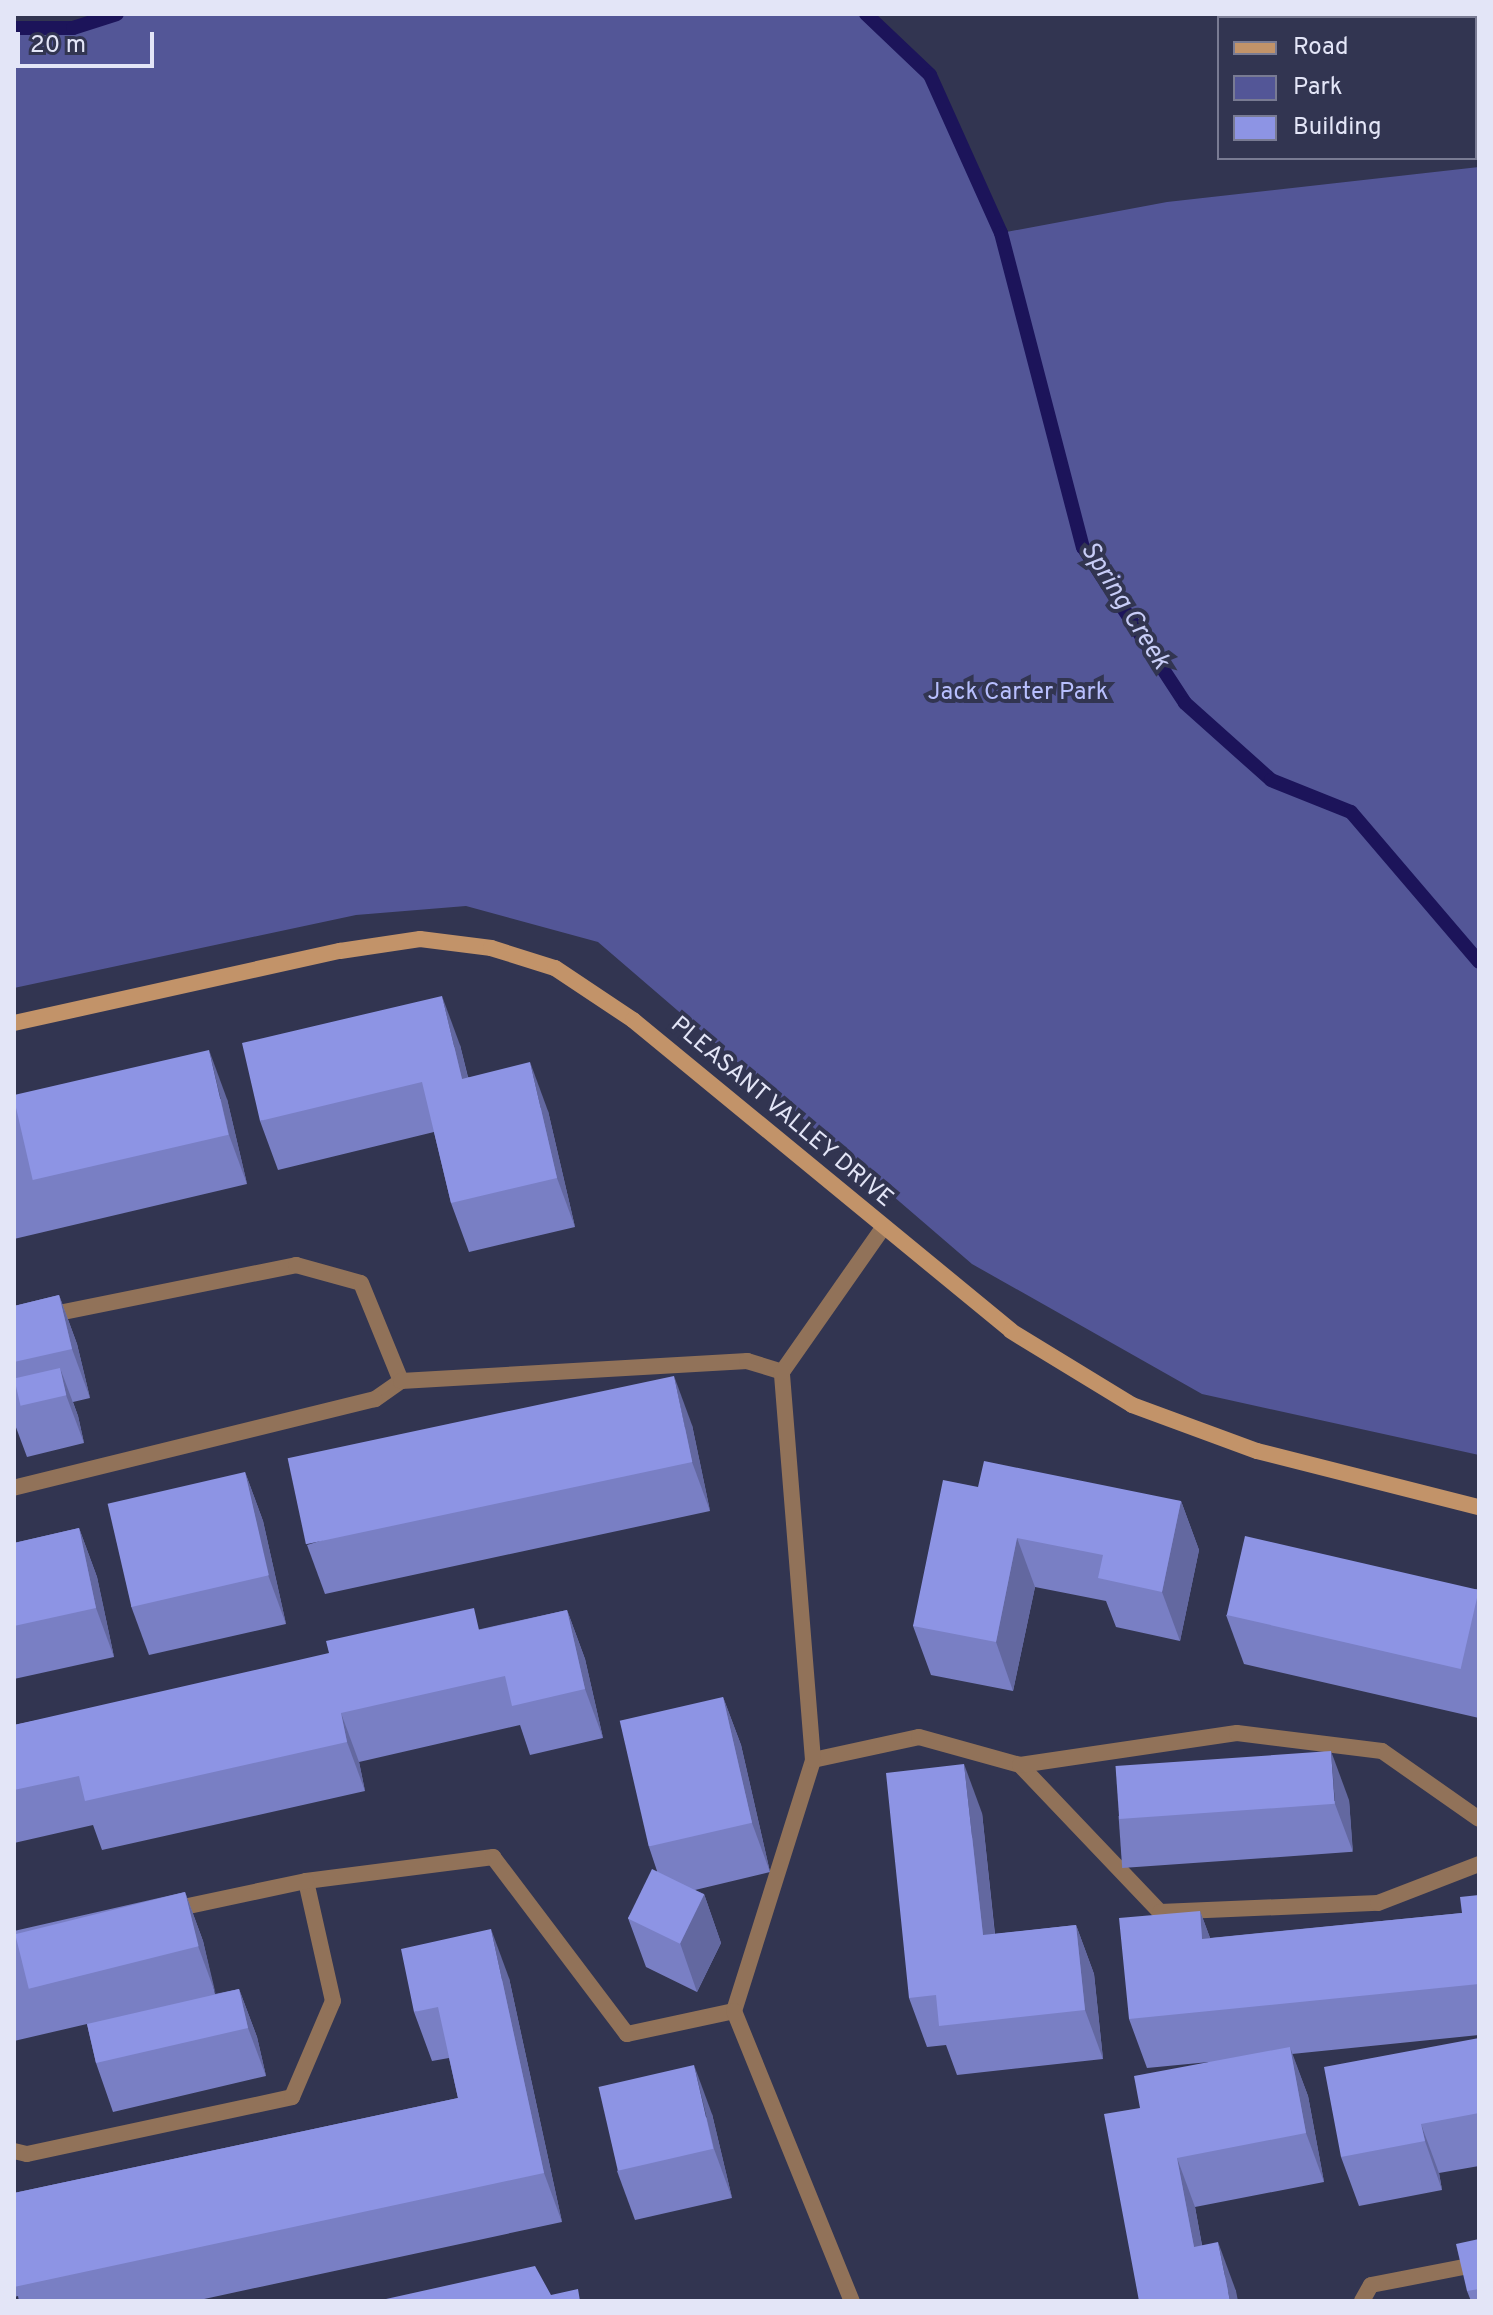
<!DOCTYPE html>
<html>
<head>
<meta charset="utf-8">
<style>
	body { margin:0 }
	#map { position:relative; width:1493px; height:2315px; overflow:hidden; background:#323551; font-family:Overpass,sans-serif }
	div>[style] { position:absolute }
	.green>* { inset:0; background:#535697 }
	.stream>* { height:14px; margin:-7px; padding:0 7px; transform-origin:7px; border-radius:7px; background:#1c145a }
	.lane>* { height:16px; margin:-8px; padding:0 8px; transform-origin:8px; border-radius:8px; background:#917259 }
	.secondary>* { height:16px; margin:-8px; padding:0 8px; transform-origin:8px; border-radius:8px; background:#c29369 }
	.wall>* { inset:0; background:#797fc4; transform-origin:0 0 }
	.shaded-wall>* { inset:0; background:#6368a0 }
	.building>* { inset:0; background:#8d94e4; transform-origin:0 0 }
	span { translate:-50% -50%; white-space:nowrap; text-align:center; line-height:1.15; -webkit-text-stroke:8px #323551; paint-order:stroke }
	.park-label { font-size:24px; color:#b8bffe }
	.street-label { font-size:24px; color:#e3e5f7 }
	.water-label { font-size:26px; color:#c8cdf7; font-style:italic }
	.frame { position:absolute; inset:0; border:16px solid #e3e5f7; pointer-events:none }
	.legend { position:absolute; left:1217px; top:16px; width:260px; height:144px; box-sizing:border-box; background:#323551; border:2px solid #797b93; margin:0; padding:10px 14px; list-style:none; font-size:24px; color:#e3e5f7 }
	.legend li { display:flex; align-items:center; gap:16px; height:40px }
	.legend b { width:40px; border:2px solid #797b93 }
	.scale { position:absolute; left:16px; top:32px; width:138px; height:36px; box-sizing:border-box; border:4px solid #e3e5f7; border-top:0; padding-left:10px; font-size:24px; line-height:28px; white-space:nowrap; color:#e3e5f7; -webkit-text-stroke:6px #323551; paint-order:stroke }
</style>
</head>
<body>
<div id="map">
	<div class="green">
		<div style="clip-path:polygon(117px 14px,866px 14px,930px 75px,1001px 233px,1167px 202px,1479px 167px,1479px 1455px,1202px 1394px,972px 1264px,598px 942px,466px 906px,356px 915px,14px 988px,14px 28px,73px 28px)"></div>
	</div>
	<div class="stream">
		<div style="left:866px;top:14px;width:88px;rotate:43.6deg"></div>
		<div style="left:930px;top:75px;width:173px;rotate:65.8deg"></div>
		<div style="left:1001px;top:233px;width:325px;rotate:75.4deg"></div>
		<div style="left:1083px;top:547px;width:186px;rotate:56.8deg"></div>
		<div style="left:1185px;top:703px;width:115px;rotate:41.8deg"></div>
		<div style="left:1271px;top:780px;width:86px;rotate:21.8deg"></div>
		<div style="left:1351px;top:812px;width:197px;rotate:49.5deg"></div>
		<div style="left:14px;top:28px;width:59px"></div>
		<div style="left:73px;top:28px;width:46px;rotate:-17.7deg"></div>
	</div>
	<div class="lane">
		<div style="left:14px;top:1322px;width:288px;rotate:-11.4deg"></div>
		<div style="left:296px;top:1265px;width:67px;rotate:15.5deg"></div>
		<div style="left:361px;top:1283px;width:106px;rotate:67.8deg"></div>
		<div style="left:401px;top:1381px;width:32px;rotate:145deg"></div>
		<div style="left:375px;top:1399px;width:372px;rotate:166.2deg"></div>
		<div style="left:401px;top:1381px;width:347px;rotate:-3.3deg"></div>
		<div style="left:747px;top:1361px;width:37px;rotate:17deg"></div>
		<div style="left:813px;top:1760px;width:108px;rotate:-12.2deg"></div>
		<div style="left:919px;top:1737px;width:105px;rotate:15.5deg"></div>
		<div style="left:1020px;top:1765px;width:203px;rotate:46.4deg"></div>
		<div style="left:1160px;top:1912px;width:218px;rotate:-2.4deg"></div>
		<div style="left:1378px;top:1903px;width:108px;rotate:-21.1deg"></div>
		<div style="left:1020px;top:1765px;width:219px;rotate:-8.4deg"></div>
		<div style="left:1237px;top:1733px;width:146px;rotate:7.1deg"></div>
		<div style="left:1382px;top:1751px;width:118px;rotate:35deg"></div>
		<div style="left:306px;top:1881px;width:189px;rotate:-7.3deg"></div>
		<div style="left:493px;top:1857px;width:222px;rotate:52.9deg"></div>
		<div style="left:627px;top:2034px;width:109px;rotate:-12.1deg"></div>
		<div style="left:734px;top:2011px;width:263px;rotate:-72.5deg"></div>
		<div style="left:813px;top:1760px;width:389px;rotate:-94.6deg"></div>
		<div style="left:782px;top:1372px;width:174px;rotate:-55deg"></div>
		<div style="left:734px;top:2011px;width:313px;rotate:67.9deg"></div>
		<div style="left:14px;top:2151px;width:13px;rotate:13deg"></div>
		<div style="left:27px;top:2154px;width:271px;rotate:-12.1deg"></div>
		<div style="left:292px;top:2097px;width:104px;rotate:-66.9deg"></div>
		<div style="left:333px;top:2001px;width:123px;rotate:-102.7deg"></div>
		<div style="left:306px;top:1881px;width:140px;rotate:168deg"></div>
		<div style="left:1362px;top:2301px;width:18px;rotate:-61deg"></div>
		<div style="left:1371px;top:2285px;width:110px;rotate:-11deg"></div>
	</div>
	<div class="secondary">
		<div style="left:14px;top:1023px;width:334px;rotate:-12.5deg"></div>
		<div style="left:340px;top:951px;width:81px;rotate:-8.5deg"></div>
		<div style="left:420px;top:939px;width:72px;rotate:7.2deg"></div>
		<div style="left:491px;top:948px;width:67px;rotate:17.4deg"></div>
		<div style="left:555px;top:968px;width:94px;rotate:33.7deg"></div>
		<div style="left:633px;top:1020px;width:489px;rotate:39.4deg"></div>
		<div style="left:1011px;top:1331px;width:142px;rotate:31.4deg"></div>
		<div style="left:1132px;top:1405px;width:133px;rotate:20.2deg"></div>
		<div style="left:1257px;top:1451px;width:229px;rotate:14.2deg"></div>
	</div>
	<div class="wall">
		<div style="clip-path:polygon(460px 1045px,468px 1077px,548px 1111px,575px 1227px,469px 1252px,451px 1203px,434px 1132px,278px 1170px,260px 1121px)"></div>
		<div style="clip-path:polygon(14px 1097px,227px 1099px,247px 1184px,14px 1239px)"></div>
		<div style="clip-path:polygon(59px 1295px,77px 1344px,90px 1398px,73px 1402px,78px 1416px,84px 1443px,27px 1457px,14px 1422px,14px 1306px)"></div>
		<div style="clip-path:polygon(692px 1425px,710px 1511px,325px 1594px,307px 1545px)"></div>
		<div style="clip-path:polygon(245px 1472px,263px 1521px,286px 1624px,149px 1655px,131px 1606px)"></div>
		<div style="clip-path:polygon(978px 1487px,1181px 1501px,1199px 1550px,1180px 1641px,1116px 1627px,1106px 1601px,1035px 1587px,1013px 1691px,931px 1675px,913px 1626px)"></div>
		<div style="clip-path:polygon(79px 1528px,97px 1577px,114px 1657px,14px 1679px,14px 1543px)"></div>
		<div style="clip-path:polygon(1479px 1589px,1479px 1718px,1244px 1664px,1226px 1615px)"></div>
		<div style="clip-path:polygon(567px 1610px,585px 1659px,603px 1738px,530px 1755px,520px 1725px,359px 1762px,365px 1791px,102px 1850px,93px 1825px,14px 1843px,14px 1725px,481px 1629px)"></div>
		<div style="clip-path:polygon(723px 1697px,741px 1745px,770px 1872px,695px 1890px,704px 1894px,721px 1943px,697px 1992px,646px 1967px,628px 1918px,657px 1871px,649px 1847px)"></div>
		<div style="left:1349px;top:1800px;width:52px;height:231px;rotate:86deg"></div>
		<div style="clip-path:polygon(982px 1813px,995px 1934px,1076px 1925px,1094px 1974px,1103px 2059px,957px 2075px,946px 2045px,927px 2047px,909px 1998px)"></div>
		<div style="clip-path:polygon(185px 1892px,203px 1941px,215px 1994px,239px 1989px,257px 2037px,266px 2076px,113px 2112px,96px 2063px,87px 2024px,14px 2041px,14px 1931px)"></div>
		<div style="clip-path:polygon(1479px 1895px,1479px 2035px,1292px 2054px,1308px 2096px,1324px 2182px,1195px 2207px,1202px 2245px,1236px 2291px,1139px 2301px,1140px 2108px,1209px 2062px,1147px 2068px,1129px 2019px,1200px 1911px,1210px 1938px,1462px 1913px)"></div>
		<div style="clip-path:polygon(509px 1978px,562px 2222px,195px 2301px,19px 2301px,18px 2296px,14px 2297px,14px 2193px,458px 2098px,449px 2058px,432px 2061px,414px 2012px)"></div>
		<div style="clip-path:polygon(1479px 2038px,1479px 2166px,1439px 2173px,1442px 2190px,1359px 2206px,1341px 2157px)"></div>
		<div style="clip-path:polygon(712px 2114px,732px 2198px,635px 2220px,617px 2171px)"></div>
		<div style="clip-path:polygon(1479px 2239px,1479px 2301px,1471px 2301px,1467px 2291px)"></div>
	</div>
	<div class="shaded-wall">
		<div style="clip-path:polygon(442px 996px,460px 1045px,480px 1128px,462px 1079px)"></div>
		<div style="clip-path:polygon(209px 1050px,227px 1099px,247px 1184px,229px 1135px)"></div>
		<div style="clip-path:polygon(530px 1062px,548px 1111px,575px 1227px,557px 1178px)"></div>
		<div style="clip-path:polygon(59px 1295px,77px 1344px,90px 1398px,72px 1349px)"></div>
		<div style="clip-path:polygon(60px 1368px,78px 1416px,84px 1443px,66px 1395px)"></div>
		<div style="clip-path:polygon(674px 1376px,692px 1425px,710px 1511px,692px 1462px)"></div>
		<div style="clip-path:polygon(245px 1472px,263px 1521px,286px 1624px,268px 1575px)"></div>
		<div style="clip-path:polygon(1181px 1501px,1199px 1550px,1180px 1641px,1162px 1592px)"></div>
		<div style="clip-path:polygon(79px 1528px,97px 1577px,114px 1657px,96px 1608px)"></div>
		<div style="clip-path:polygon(1017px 1538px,1035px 1587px,1013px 1691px,996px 1642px)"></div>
		<div style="clip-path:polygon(567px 1610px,585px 1659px,603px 1738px,585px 1689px)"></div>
		<div style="clip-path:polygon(723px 1697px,741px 1745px,770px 1872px,752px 1823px)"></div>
		<div style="clip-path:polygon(341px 1713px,359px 1762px,365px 1791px,347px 1742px)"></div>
		<div style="clip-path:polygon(1331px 1751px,1349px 1800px,1353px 1852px,1335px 1804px)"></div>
		<div style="clip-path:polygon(964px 1764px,982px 1813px,1000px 1984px,983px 1935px)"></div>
		<div style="clip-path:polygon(185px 1892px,203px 1941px,216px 1995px,198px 1946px)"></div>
		<div style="clip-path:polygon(704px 1894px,721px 1943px,697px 1992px,680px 1943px)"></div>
		<div style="clip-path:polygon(1200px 1911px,1218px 1959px,1202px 1939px)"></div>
		<div style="clip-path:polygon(1076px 1925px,1094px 1974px,1103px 2059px,1085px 2010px)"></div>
		<div style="clip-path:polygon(491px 1929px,509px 1978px,562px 2222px,544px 2173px)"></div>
		<div style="clip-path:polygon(239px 1989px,257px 2037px,266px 2076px,248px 2028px)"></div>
		<div style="clip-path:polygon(1290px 2047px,1308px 2096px,1324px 2182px,1306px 2133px)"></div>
		<div style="clip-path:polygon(694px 2065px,712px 2114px,732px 2198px,714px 2149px)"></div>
		<div style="clip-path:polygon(1421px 2124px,1439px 2173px,1442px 2190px,1425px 2141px)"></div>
		<div style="clip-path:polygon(1177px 2158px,1195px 2207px,1211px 2296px,1194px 2247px)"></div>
		<div style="clip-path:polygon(1218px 2242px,1236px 2291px,1238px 2301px,1230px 2301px)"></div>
	</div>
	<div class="building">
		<div style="clip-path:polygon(442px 996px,462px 1079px,530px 1062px,557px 1178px,451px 1203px,422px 1082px,260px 1121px,242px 1043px)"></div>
		<div style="left:209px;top:1050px;width:87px;height:201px;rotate:77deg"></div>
		<div style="clip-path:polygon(59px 1295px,72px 1349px,14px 1362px,14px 1306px)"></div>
		<div style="left:60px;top:1368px;width:28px;height:47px;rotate:77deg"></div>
		<div style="left:674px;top:1376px;width:88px;height:395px;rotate:78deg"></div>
		<div style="clip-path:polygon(984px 1461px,1181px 1501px,1162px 1592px,1098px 1578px,1103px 1555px,1017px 1538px,996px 1642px,913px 1626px,943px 1480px,978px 1487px)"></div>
		<div style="left:245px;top:1472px;width:106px;height:141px;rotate:77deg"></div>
		<div style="clip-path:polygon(79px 1528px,96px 1608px,14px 1626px,14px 1543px)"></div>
		<div style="left:1245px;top:1536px;width:240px;height:81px;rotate:13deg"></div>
		<div style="clip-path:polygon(474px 1608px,479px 1630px,567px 1610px,585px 1689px,512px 1706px,505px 1676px,341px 1713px,347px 1742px,85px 1801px,79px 1776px,14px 1790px,14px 1725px,329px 1653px,326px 1641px)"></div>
		<div style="left:723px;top:1697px;width:129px;height:106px;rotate:77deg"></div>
		<div style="left:1331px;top:1751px;width:53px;height:216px;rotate:86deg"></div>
		<div style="clip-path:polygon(964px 1764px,983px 1935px,1076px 1925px,1085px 2010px,939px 2026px,936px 1995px,909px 1998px,886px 1773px)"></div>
		<div style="left:652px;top:1869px;width:58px;height:55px;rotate:26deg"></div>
		<div style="left:185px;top:1892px;width:56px;height:175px;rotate:76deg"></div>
		<div style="clip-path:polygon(1479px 1895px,1479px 1984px,1129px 2019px,1119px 1918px,1200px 1911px,1202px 1939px,1462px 1913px,1460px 1897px)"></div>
		<div style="clip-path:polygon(491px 1929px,544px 2173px,14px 2287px,14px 2193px,458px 2098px,438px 2007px,414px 2012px,401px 1949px)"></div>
		<div style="left:239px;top:1989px;width:40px;height:156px;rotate:77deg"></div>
		<div style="clip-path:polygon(1479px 2038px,1479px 2113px,1421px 2124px,1425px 2141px,1341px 2157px,1324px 2067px)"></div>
		<div style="clip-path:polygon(1290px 2047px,1306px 2133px,1177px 2158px,1194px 2247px,1218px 2242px,1230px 2301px,1139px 2301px,1104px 2114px,1140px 2108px,1134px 2076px)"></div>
		<div style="left:694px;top:2065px;width:86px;height:98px;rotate:77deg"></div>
		<div style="clip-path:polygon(1479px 2239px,1479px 2289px,1467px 2291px,1456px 2244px)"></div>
		<div style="clip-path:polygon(535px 2266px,551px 2295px,578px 2289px,580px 2301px,377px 2301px)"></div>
	</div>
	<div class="park-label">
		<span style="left:1018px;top:694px">Jack Carter Park</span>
	</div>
	<div class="street-label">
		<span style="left:781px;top:1113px;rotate:40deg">PLEASANT VALLEY DRIVE</span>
	</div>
	<div class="water-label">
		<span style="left:1124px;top:606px;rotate:58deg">Spring Creek</span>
	</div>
	<div class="frame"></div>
	<ul class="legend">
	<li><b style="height:10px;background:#c29369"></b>Road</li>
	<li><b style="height:22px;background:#535697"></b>Park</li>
	<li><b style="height:22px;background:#8d94e4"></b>Building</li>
	</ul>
	<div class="scale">20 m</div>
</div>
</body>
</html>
